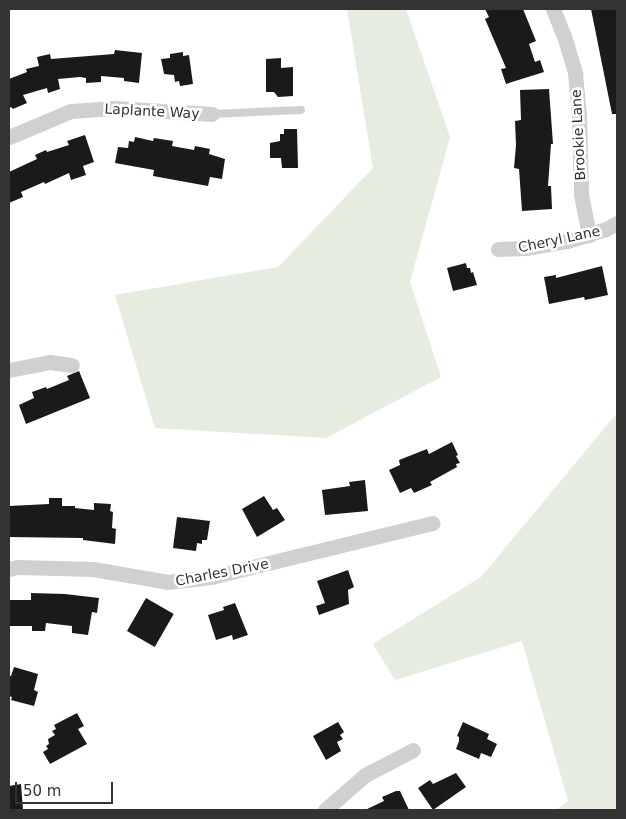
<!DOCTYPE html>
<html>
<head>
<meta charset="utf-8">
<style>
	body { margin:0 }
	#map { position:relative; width:626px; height:819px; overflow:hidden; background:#fff; font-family:"DejaVu Sans",sans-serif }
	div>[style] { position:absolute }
	.green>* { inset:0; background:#e6ecdf }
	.building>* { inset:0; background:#1a1a1a; transform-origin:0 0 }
	.lane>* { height:8px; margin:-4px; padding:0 4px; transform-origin:4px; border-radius:4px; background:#d0d0d0 }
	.street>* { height:15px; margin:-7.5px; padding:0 7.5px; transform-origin:7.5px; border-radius:7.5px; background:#d0d0d0 }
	span { translate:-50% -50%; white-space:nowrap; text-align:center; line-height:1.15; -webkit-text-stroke:5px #fff; paint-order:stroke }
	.street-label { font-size:14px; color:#333 }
	.frame { position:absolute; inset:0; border:10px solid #333; pointer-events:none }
	.scale { position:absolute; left:15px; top:782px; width:98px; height:22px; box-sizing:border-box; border:2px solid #333; border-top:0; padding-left:6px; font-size:15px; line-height:18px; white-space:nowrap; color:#333; -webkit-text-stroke:4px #fff; paint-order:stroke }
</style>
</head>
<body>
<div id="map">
	<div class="green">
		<div style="clip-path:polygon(347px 9px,406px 9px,450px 137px,410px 282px,441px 377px,326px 438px,155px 428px,115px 295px,278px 267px,373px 168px)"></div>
		<div style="clip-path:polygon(617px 413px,617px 810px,556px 810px,568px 801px,522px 641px,395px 680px,373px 644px,481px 577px)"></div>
	</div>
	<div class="building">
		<div style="clip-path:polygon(485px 9px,523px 9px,536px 41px,529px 44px,535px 62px,540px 60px,544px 72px,506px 84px,501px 69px,506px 68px,485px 19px,489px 17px)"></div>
		<div style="clip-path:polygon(591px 9px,617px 9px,617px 114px,612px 114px)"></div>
		<div style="clip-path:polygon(115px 50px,142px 53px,139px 83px,124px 81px,124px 78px,101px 76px,101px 82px,86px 83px,86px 78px,80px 77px,58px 79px,60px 89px,48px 93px,47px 88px,23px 95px,27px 103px,13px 109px,11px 107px,9px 108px,9px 79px,27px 72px,26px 69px,39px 66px,37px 57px,50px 54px,51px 59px,114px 54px)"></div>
		<div style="clip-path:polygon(183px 52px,183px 56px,189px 55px,193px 84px,180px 86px,179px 81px,175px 82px,174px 75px,164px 74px,161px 59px,170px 58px,170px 54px)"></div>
		<div style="clip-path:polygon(281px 58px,281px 68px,293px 67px,293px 96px,278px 97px,274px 92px,266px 92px,266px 59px)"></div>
		<div style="clip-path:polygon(549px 89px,553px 144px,551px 144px,548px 186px,551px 186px,552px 209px,522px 211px,519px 169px,514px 168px,516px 145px,515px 121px,521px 120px,520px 90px)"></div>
		<div style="clip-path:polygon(284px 129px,297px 129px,298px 168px,282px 168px,281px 158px,270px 158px,270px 143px,280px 141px,280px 134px,284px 134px)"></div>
		<div style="clip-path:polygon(85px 135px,94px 162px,83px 166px,86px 175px,71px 180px,69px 173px,45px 184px,44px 182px,21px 192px,23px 197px,9px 203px,9px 172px,37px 159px,35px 155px,46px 150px,47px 152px,69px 145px,67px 141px)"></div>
		<div style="clip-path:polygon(135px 137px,153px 141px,154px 138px,173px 141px,172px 146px,194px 150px,195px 146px,210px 149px,209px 154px,225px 159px,222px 179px,210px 177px,208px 186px,153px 176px,154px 170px,115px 163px,118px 147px,128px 148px,129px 141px,134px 142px)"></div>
		<div style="clip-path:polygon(466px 263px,467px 268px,470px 268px,471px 273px,473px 272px,477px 285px,453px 291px,447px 268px)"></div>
		<div style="clip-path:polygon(602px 266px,608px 295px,585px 300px,584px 297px,549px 304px,544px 277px,556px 275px,556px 278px)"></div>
		<div style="clip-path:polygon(79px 371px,90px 398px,26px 424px,19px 405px,34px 398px,32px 392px,46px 387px,47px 389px,69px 380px,67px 376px)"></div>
		<div style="clip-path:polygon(452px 442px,458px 455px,456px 456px,460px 463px,456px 464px,457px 467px,430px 482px,432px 485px,414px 493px,411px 488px,400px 493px,389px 470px,400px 465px,399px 460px,427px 449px,429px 454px)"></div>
		<div style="clip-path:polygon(365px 480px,368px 511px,325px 515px,322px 490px,350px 486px,349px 482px)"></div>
		<div style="clip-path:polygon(264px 496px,273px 510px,277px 508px,285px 520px,257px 537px,242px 509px)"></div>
		<div style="clip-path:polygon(49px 498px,62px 498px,62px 506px,75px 506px,75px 508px,94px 510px,94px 503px,111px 504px,110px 511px,113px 512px,112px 528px,116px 529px,115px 544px,83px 540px,83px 538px,9px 537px,9px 506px,49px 504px)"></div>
		<div style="clip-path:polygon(177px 517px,210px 521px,207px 540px,202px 540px,202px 544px,197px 543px,196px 551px,173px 548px)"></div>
		<div style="clip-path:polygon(348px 570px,354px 587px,348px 590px,349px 604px,319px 615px,316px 606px,325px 603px,317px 581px)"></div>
		<div style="clip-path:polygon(31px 593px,65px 594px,99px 598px,97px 613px,92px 612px,88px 635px,72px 633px,72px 626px,46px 623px,45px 631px,32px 631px,32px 626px,9px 626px,9px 600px,31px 600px)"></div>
		<div style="left:146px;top:598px;width:32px;height:38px;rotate:30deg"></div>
		<div style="clip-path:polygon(235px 603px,248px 635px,233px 640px,232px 635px,216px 640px,208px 615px,224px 610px,223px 607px)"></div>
		<div style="clip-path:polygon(14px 667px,38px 674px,34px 690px,38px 692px,34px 706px,11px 700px,12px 697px,9px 696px,9px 676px,11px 676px)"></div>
		<div style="clip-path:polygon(77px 713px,84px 726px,78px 729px,87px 744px,50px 764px,43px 752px,48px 749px,46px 746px,49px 744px,48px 739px,55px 735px,52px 731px,56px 729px,54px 725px)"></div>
		<div style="clip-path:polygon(338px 722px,344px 732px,340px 735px,343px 739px,337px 742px,341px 751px,326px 760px,313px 736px)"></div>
		<div style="clip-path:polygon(463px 722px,489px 734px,487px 739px,497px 744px,491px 757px,481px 753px,479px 759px,456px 749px,459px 741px,459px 737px,457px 736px)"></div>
		<div style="clip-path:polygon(456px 773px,466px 787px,433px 810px,418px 788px,430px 780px,433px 784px)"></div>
		<div style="clip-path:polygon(21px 784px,23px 810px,9px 810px,9px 786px)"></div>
		<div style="clip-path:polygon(396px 791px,400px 791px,409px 810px,365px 810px,384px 801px,382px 797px)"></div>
	</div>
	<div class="lane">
		<div style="left:212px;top:114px;width:89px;rotate:-2.6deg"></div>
	</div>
	<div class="street">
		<div style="left:553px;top:9px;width:29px;rotate:68deg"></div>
		<div style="left:564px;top:36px;width:39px;rotate:73deg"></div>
		<div style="left:575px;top:73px;width:43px;rotate:84.7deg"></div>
		<div style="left:579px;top:116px;width:78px;rotate:88.5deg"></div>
		<div style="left:581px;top:194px;width:42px;rotate:79deg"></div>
		<div style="left:9px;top:137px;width:67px;rotate:-22.8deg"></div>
		<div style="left:71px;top:111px;width:44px;rotate:-3.9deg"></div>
		<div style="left:115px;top:108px;width:97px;rotate:3.5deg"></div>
		<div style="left:498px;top:249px;width:28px;rotate:-2deg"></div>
		<div style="left:526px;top:248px;width:42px;rotate:-9.7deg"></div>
		<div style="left:567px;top:241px;width:41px;rotate:-17.1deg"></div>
		<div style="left:606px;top:229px;width:13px;rotate:-29deg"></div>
		<div style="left:9px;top:370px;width:42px;rotate:-11deg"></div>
		<div style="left:50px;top:362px;width:22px;rotate:8deg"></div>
		<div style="left:9px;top:569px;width:9px;rotate:-13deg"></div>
		<div style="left:18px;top:567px;width:75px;rotate:1.5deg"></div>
		<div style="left:93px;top:569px;width:76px;rotate:9.8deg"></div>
		<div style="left:168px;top:582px;width:43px;rotate:-6.6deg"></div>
		<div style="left:211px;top:577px;width:228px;rotate:-13.7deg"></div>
		<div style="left:325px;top:810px;width:53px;rotate:-41.2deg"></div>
		<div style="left:365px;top:775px;width:54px;rotate:-27.5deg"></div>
	</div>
	<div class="street-label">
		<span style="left:152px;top:111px;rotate:3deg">Laplante Way</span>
		<span style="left:578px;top:135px;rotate:-93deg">Brookie Lane</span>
		<span style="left:559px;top:239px;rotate:-12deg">Cheryl Lane</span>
		<span style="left:222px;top:572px;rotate:-11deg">Charles Drive</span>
	</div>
	<div class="frame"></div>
	<div class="scale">50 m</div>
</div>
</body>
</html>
